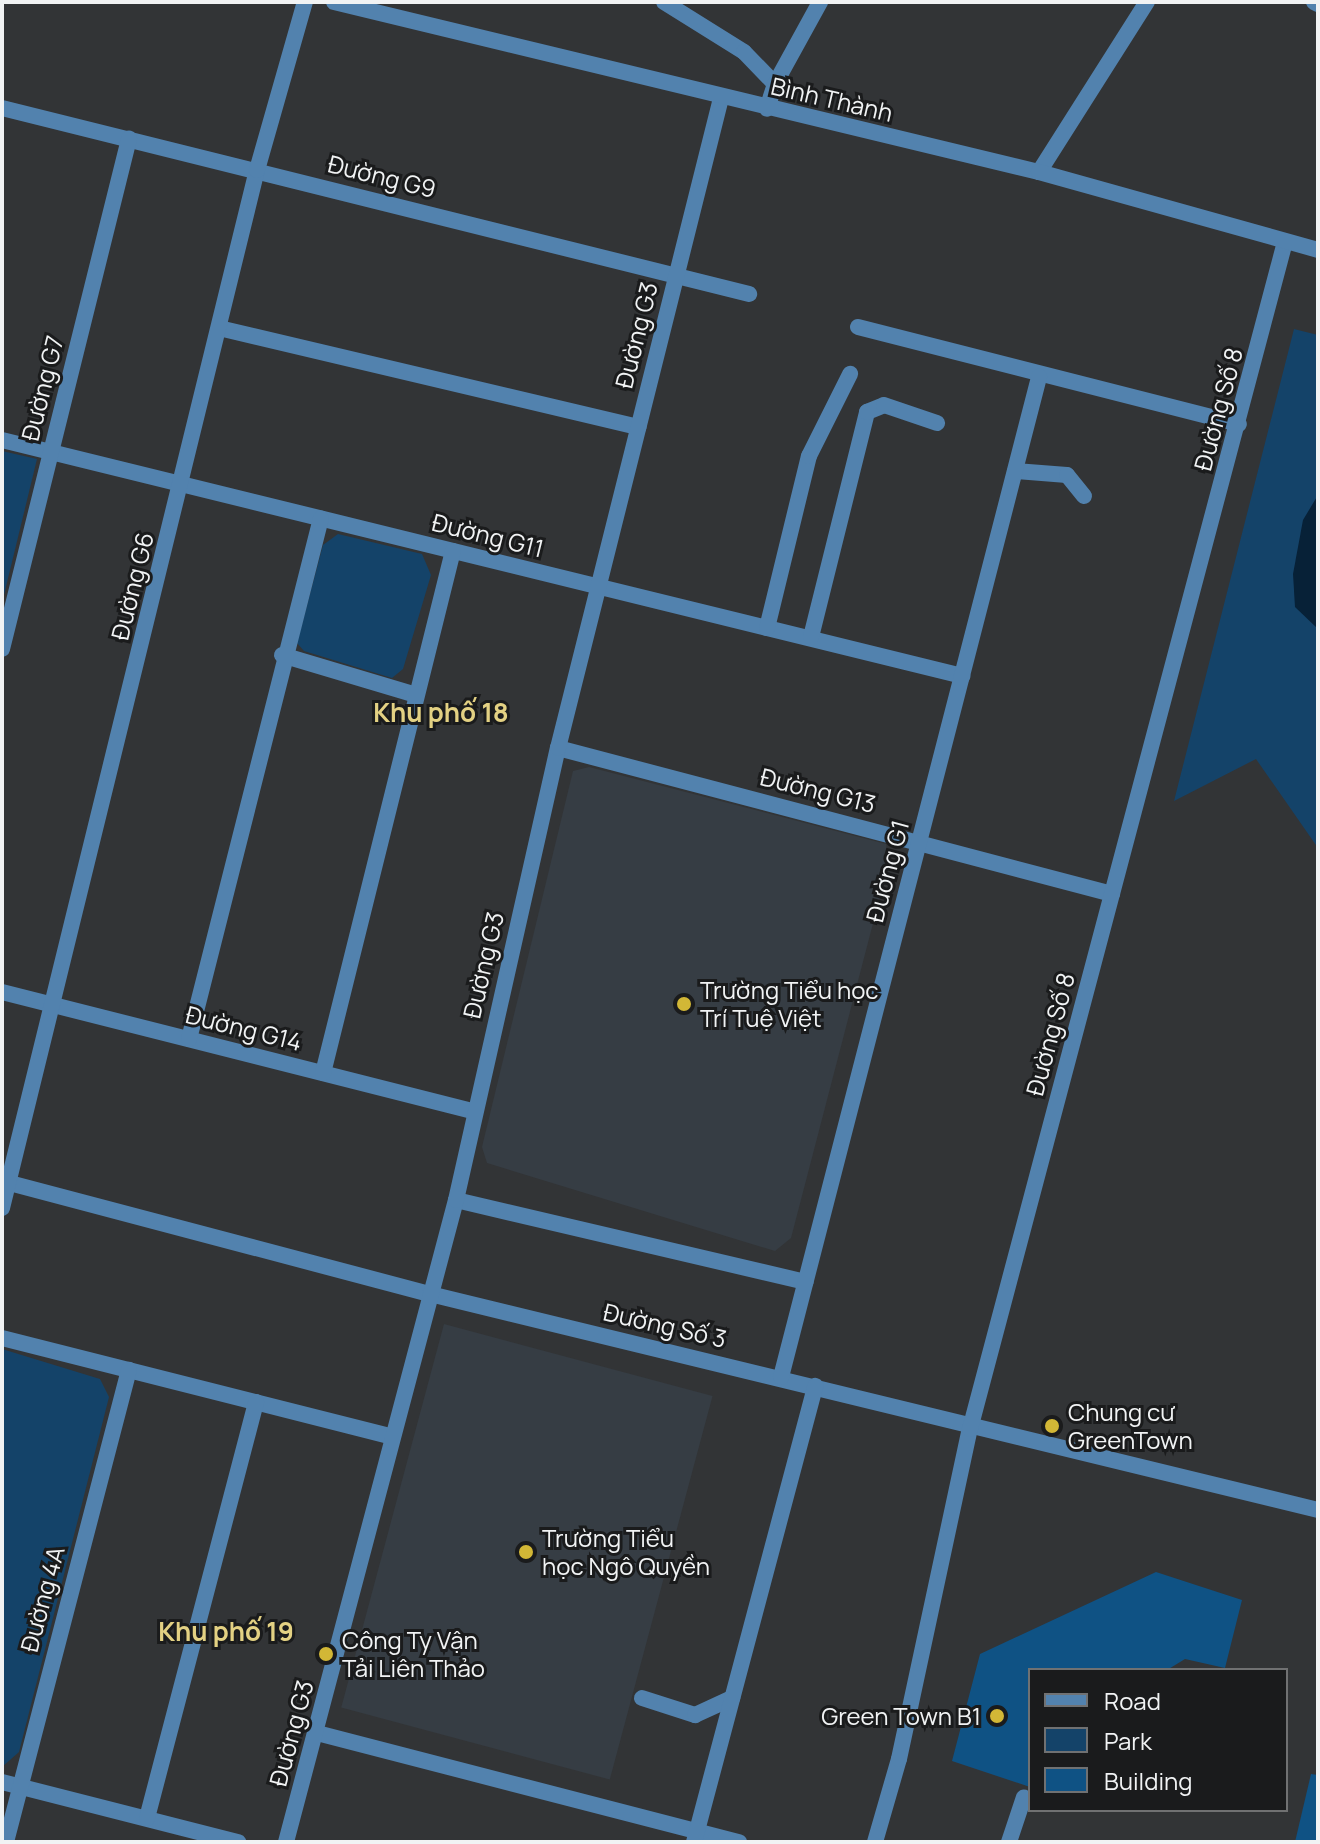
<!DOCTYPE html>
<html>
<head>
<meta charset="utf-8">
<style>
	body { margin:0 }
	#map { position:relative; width:1320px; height:1844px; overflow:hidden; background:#323436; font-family:Manrope,sans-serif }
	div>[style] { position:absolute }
	.built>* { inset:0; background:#363d44; transform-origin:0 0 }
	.green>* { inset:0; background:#144369 }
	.water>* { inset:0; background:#072137 }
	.building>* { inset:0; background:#0f5284 }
	.minor>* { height:16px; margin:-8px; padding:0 8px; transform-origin:8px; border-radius:8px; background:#5282ae }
	.tertiary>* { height:16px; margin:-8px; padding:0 8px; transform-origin:8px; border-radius:8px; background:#5282ae }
	.dots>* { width:22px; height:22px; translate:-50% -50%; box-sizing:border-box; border:4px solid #1a1b1c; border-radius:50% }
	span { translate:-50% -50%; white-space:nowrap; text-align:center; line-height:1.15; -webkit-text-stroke:6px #1a1b1c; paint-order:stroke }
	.street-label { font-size:24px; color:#f1f3f4 }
	.poi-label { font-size:24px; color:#f1f3f4 }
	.left { translate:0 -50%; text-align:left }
	.right { translate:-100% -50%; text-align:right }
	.neighbourhood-label { font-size:26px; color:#e3d183; font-weight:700 }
	.frame { position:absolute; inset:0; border:4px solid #f1f3f4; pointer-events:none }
	.legend { position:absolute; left:1028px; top:1668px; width:260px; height:144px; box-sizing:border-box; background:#1a1b1c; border:2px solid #707172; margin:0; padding:10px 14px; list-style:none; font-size:24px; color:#f1f3f4 }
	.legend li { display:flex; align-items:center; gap:16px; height:40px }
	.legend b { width:40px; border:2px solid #707172 }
</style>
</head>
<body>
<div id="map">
	<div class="built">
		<div style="clip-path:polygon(589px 767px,886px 844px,889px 862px,791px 1238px,775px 1251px,487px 1163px,482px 1147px,573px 771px)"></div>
		<div style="left:444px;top:1324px;width:278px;height:397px;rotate:15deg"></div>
	</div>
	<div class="green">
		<div style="clip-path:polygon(1294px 329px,1318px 335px,1318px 848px,1256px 759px,1174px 801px)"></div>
		<div style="clip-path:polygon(2px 451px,37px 459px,2px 603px)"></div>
		<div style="clip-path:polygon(338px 534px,422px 554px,431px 575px,403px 669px,392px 678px,304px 651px,297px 643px,323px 545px)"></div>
		<div style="clip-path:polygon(2px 1349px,100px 1379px,109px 1397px,19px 1752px,2px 1767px)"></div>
	</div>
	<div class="water">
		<div style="clip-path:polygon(1318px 495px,1318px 629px,1295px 607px,1293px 574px,1303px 520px)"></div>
	</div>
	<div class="building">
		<div style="clip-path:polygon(1156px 1572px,1242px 1600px,1225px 1668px,1185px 1659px,1167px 1670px,1030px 1670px,1030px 1787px,952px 1761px,980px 1654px)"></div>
		<div style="clip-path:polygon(1311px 1774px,1318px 1775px,1318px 1842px,1295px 1842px)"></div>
	</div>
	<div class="minor">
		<div style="left:664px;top:2px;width:94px;rotate:32deg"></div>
		<div style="left:744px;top:52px;width:45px;rotate:45.9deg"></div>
		<div style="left:775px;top:84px;width:26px;rotate:108deg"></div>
		<div style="left:1314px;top:2px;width:4px;rotate:27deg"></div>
		<div style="left:775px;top:84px;width:94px;rotate:-61.2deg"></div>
		<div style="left:2px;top:108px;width:770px;rotate:13.98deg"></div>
		<div style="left:1039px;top:172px;width:201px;rotate:-57.6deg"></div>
		<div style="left:858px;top:327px;width:393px;rotate:14.3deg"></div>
		<div style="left:219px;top:328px;width:431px;rotate:13.3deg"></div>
		<div style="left:2px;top:440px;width:989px;rotate:13.81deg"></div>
		<div style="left:1015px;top:471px;width:52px;rotate:4.4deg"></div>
		<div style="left:1067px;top:475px;width:27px;rotate:51deg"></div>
		<div style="left:767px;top:628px;width:177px;rotate:-76.3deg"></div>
		<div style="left:809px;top:456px;width:92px;rotate:-63.4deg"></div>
		<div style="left:811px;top:637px;width:232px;rotate:-76deg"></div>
		<div style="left:867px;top:412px;width:18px;rotate:-22deg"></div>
		<div style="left:884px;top:405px;width:56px;rotate:18.8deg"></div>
		<div style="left:2px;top:649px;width:526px;rotate:-76.02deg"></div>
		<div style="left:282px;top:655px;width:140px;rotate:16.6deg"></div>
		<div style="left:558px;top:748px;width:573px;rotate:14.76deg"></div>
		<div style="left:2px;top:992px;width:487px;rotate:14.2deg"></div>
		<div style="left:189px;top:1039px;width:537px;rotate:-75.78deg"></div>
		<div style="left:323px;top:1073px;width:538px;rotate:-76.02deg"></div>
		<div style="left:2px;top:1181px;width:443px;rotate:14.8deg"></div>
		<div style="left:430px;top:1294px;width:914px;rotate:13.67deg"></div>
		<div style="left:456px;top:1200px;width:359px;rotate:13.2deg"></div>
		<div style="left:2px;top:1208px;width:1069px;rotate:-76.2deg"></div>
		<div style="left:257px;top:170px;width:175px;rotate:-74.1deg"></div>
		<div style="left:2px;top:1338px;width:399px;rotate:14.2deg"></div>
		<div style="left:781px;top:1377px;width:1033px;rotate:-75.53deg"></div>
		<div style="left:642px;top:1698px;width:56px;rotate:17.8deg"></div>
		<div style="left:695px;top:1715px;width:41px;rotate:-24.7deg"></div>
		<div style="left:317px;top:1733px;width:436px;rotate:14.5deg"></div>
		<div style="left:2px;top:1782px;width:244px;rotate:14.3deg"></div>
		<div style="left:147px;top:1818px;width:430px;rotate:-75.3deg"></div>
		<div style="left:6px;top:1842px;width:488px;rotate:-75.4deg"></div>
		<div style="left:286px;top:1842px;width:664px;rotate:-75.17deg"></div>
		<div style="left:456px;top:1200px;width:463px;rotate:-77.3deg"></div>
		<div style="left:558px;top:748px;width:670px;rotate:-75.92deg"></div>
		<div style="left:694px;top:1842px;width:472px;rotate:-75.1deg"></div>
		<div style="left:875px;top:1842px;width:86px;rotate:-73.9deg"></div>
		<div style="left:899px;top:1759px;width:338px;rotate:-77.9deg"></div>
		<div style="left:970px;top:1429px;width:1228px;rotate:-75.14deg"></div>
		<div style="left:1009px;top:1842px;width:47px;rotate:-71.6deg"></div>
	</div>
	<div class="tertiary">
		<div style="left:334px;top:2px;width:725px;rotate:13.56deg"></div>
		<div style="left:1039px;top:172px;width:290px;rotate:15.6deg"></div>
	</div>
	<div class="dots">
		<div style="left:684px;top:1004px;background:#d2b736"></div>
		<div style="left:1052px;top:1426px;background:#d2b736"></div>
		<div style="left:526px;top:1552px;background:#d2b736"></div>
		<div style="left:326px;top:1654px;background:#d2b736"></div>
		<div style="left:997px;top:1716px;background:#d2b736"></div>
	</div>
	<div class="street-label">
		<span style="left:832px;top:99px;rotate:13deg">Bình Thành</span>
		<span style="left:382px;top:176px;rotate:14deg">Đường G9</span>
		<span style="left:636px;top:335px;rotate:-76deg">Đường G3</span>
		<span style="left:42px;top:388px;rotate:-76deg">Đường G7</span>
		<span style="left:1218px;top:409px;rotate:-75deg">Đường Số 8</span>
		<span style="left:488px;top:535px;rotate:14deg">Đường G11</span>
		<span style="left:132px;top:586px;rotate:-76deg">Đường G6</span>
		<span style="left:818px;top:790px;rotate:14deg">Đường G13</span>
		<span style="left:887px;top:871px;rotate:-75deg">Đường G1</span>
		<span style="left:483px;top:965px;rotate:-77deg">Đường G3</span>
		<span style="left:244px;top:1028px;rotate:14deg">Đường G14</span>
		<span style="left:1050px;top:1034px;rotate:-75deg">Đường Số 8</span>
		<span style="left:665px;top:1325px;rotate:13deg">Đường Số 3</span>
		<span style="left:42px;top:1599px;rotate:-75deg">Đường 4A</span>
		<span style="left:291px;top:1733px;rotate:-75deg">Đường G3</span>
	</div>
	<div class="poi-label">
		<span class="left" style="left:700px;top:1004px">Trường Tiểu học<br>Trí Tuệ Việt</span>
		<span class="left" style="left:1068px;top:1426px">Chung cư<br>GreenTown</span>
		<span class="left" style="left:542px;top:1552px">Trường Tiểu<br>học Ngô Quyền</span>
		<span class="left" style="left:342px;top:1654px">Công Ty Vận<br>Tải Liên Thảo</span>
		<span class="right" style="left:981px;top:1716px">Green Town B1</span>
	</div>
	<div class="neighbourhood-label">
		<span style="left:441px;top:713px">Khu phố 18</span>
		<span style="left:226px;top:1632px">Khu phố 19</span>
	</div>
	<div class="frame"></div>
	<ul class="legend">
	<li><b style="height:10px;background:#5282ae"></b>Road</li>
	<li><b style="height:22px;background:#144369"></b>Park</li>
	<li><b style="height:22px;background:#0f5284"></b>Building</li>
	</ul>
</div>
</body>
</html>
